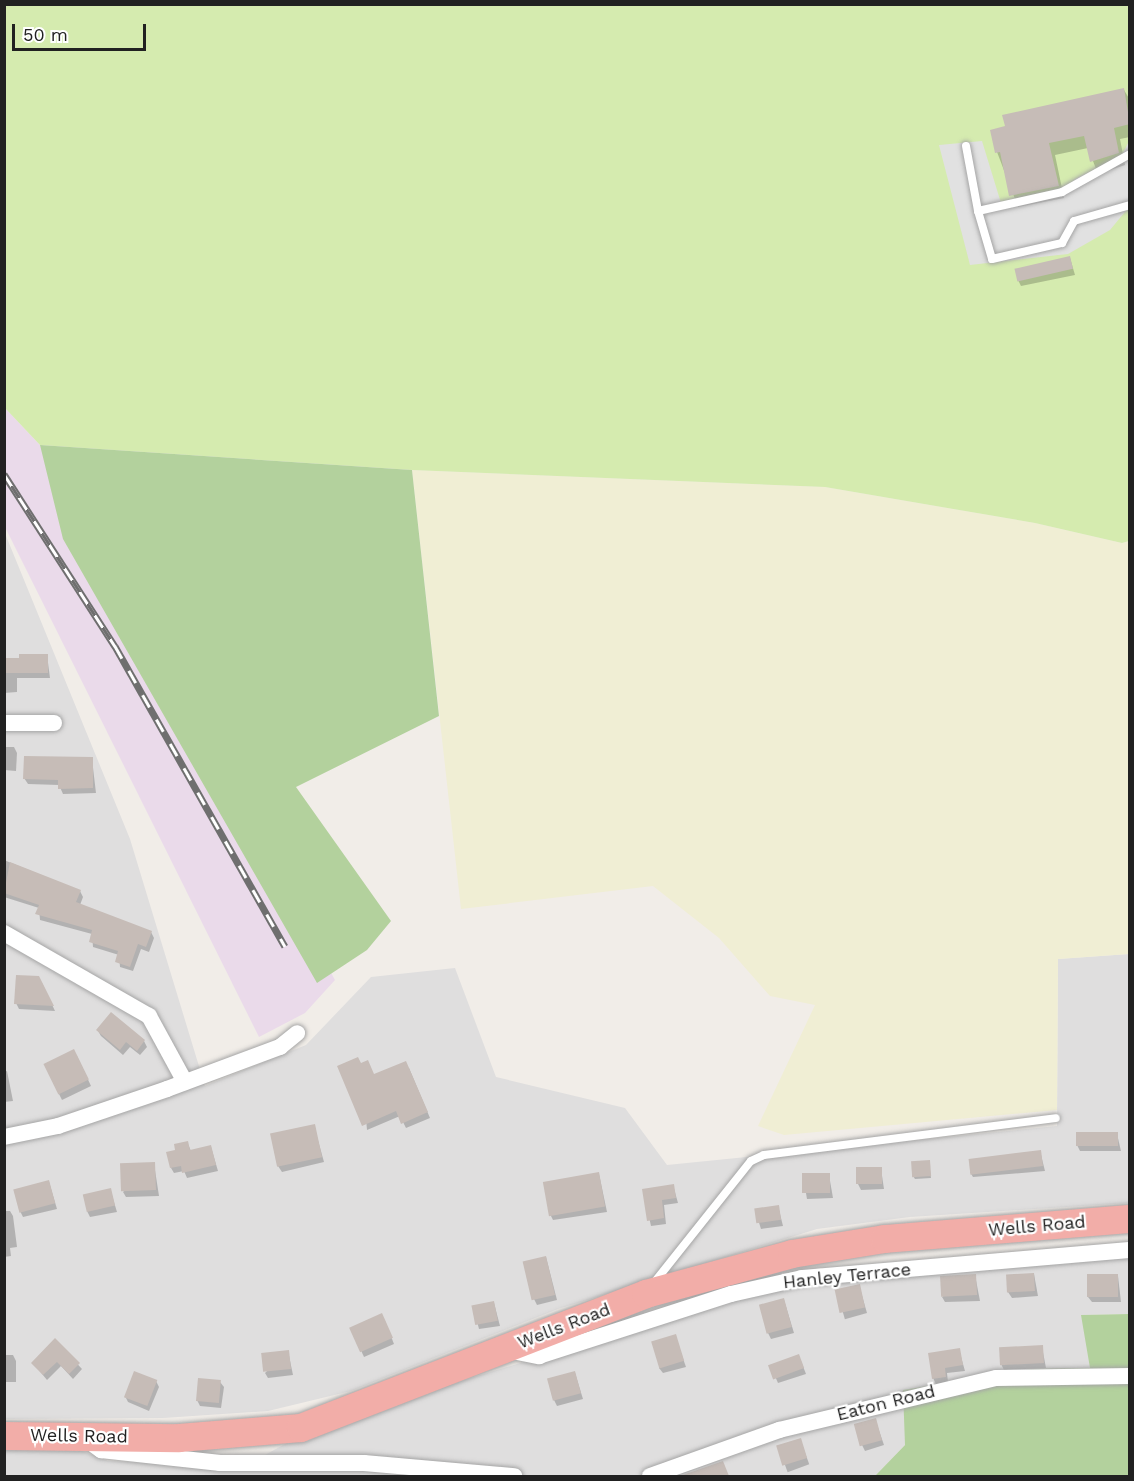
<!DOCTYPE html>
<html>
<head>
<meta charset="utf-8">
<style>
	body { margin:0 }
	#map { position:relative; width:1134px; height:1481px; overflow:hidden; background:#f1ede8; font-family:"Work Sans",sans-serif }
	div>[style] { position:absolute }
	.residential>* { inset:0; background:#dfdede }
	.industrial>* { inset:0; background:#eadaea }
	.farmland>* { inset:0; background:#f0eed4 }
	.grass>* { inset:0; background:#d5ebaf }
	.forest>* { inset:0; background:#b3d19d }
	.parking>* { inset:0; background:#e1e1e1 }
	.shadow>* { inset:0; background:#0003; transform-origin:0 0 }
	.building>* { inset:0; background:#c6bcb7; transform-origin:0 0 }
	.roads { filter:drop-shadow(0 0 2px #a5a5a5) drop-shadow(0 0 2px #a5a5a5) }
	.service>* { height:8px; margin:-4px; padding:0 4px; transform-origin:4px; border-radius:4px; background:#fff }
	.minor>* { height:16px; margin:-8px; padding:0 8px; transform-origin:8px; border-radius:8px; background:#fff }
	.trunk>* { height:28px; margin:-14px; padding:0 14px; transform-origin:14px; border-radius:14px; background:#f2ada8 }
	.rail>* { height:7px; margin-top:-3.5px; transform-origin:0; background:repeating-linear-gradient(90deg,#fff 0 14px,#6f6f6f 0 28px); box-sizing:border-box; border-block:2px solid #6f6f6f }
	span { translate:-50% -50%; white-space:nowrap; text-align:center; line-height:1.15; -webkit-text-stroke:4.5px #fff; paint-order:stroke }
	.street-label { font-size:18px; color:#212121 }
	.frame { position:absolute; inset:0; border:6px solid #212121; pointer-events:none }
	.scale { position:absolute; left:12px; top:24px; width:134px; height:27px; box-sizing:border-box; border:3px solid #212121; border-top:0; padding-left:8px; font-size:18px; line-height:21px; white-space:nowrap; color:#212121; -webkit-text-stroke:4px #fff; paint-order:stroke }
</style>
</head>
<body>
<div id="map">
	<div class="residential">
		<div style="clip-path:polygon(4px 531px,130px 839px,205px 1086px,306px 1045px,371px 977px,455px 968px,496px 1077px,625px 1108px,667px 1165px,1057px 1126px,1058px 959px,1129px 954px,1129px 1203px,910px 1217px,817px 1229px,558px 1309px,351px 1391px,268px 1411px,163px 1418px,5px 1419px)"></div>
		<div style="clip-path:polygon(1129px 1257px,1129px 1314px,1082px 1315px,1091px 1368px,1032px 1369px,905px 1445px,875px 1476px,5px 1476px,4px 1449px,74px 1448px,108px 1461px,245px 1466px,314px 1428px,366px 1405px,458px 1382px,690px 1311px,820px 1279px)"></div>
	</div>
	<div class="industrial">
		<div style="clip-path:polygon(5px 408px,40px 445px,335px 980px,305px 1013px,259px 1037px,5px 527px)"></div>
	</div>
	<div class="farmland">
		<div style="clip-path:polygon(412px 470px,825px 487px,1035px 523px,1122px 543px,1129px 541px,1129px 954px,1058px 959px,1057px 1110px,784px 1135px,758px 1126px,815px 1005px,770px 996px,719px 938px,653px 886px,461px 909px)"></div>
	</div>
	<div class="grass">
		<div style="clip-path:polygon(5px 5px,1129px 5px,1129px 541px,1122px 543px,1035px 523px,825px 487px,412px 470px,40px 445px,5px 408px)"></div>
	</div>
	<div class="forest">
		<div style="clip-path:polygon(40px 445px,412px 470px,439px 716px,296px 787px,391px 921px,367px 950px,317px 983px,63px 539px)"></div>
		<div style="clip-path:polygon(1129px 1314px,1129px 1476px,875px 1476px,905px 1445px,903px 1390px,1032px 1369px,1090px 1368px,1081px 1315px)"></div>
	</div>
	<div class="parking">
		<div style="clip-path:polygon(982px 141px,1001px 203px,1066px 190px,1075px 179px,1121px 157px,1129px 141px,1129px 207px,1110px 230px,1068px 254px,970px 265px,939px 145px)"></div>
	</div>
	<div class="shadow">
		<div style="clip-path:polygon(1124px 90px,1130px 100px,1130px 137px,1120px 139px,1125px 165px,1098px 174px,1088px 148px,1055px 155px,1064px 198px,1018px 207px,997px 152px)"></div>
		<div style="clip-path:polygon(1070px 258px,1075px 275px,1021px 286px,1018px 280px)"></div>
		<div style="clip-path:polygon(47px 655px,50px 678px,17px 678px,17px 692px,4px 693px,4px 669px)"></div>
		<div style="clip-path:polygon(4px 747px,14px 747px,17px 753px,16px 771px,4px 770px)"></div>
		<div style="clip-path:polygon(92px 759px,96px 793px,63px 794px,59px 785px,28px 784px,24px 778px)"></div>
		<div style="clip-path:polygon(4px 860px,80px 891px,83px 897px,80px 905px,151px 932px,154px 938px,149px 952px,141px 949px,133px 971px,120px 967px,119px 955px,93px 947px,92px 934px,40px 920px,39px 908px,4px 897px)"></div>
		<div style="clip-path:polygon(42px 983px,55px 1011px,19px 1009px,16px 1003px)"></div>
		<div style="clip-path:polygon(111px 1014px,144px 1041px,147px 1047px,140px 1055px,130px 1047px,123px 1055px,101px 1036px,98px 1031px)"></div>
		<div style="clip-path:polygon(77px 1056px,91px 1086px,62px 1100px,59px 1094px)"></div>
		<div style="clip-path:polygon(361px 1065px,375px 1076px,409px 1068px,430px 1118px,406px 1128px,400px 1116px,367px 1130px)"></div>
		<div style="clip-path:polygon(7px 1071px,13px 1101px,4px 1102px,4px 1072px)"></div>
		<div style="clip-path:polygon(314px 1126px,324px 1162px,282px 1172px,278px 1166px)"></div>
		<div style="clip-path:polygon(1117px 1134px,1121px 1151px,1080px 1151px,1077px 1145px)"></div>
		<div style="clip-path:polygon(187px 1142px,191px 1151px,211px 1147px,218px 1171px,187px 1178px,184px 1171px,174px 1173px,171px 1168px,177px 1151px)"></div>
		<div style="clip-path:polygon(1040px 1151px,1045px 1171px,973px 1177px,970px 1172px)"></div>
		<div style="clip-path:polygon(929px 1162px,931px 1178px,915px 1179px,913px 1176px)"></div>
		<div style="clip-path:polygon(154px 1164px,159px 1196px,126px 1197px,123px 1192px)"></div>
		<div style="clip-path:polygon(881px 1169px,884px 1189px,861px 1190px,858px 1184px)"></div>
		<div style="clip-path:polygon(599px 1174px,607px 1212px,553px 1220px,550px 1214px)"></div>
		<div style="clip-path:polygon(829px 1175px,833px 1198px,807px 1199px,803px 1176px)"></div>
		<div style="clip-path:polygon(49px 1182px,57px 1209px,23px 1217px,20px 1211px)"></div>
		<div style="clip-path:polygon(673px 1185px,678px 1203px,664px 1205px,666px 1224px,651px 1226px,643px 1190px)"></div>
		<div style="clip-path:polygon(110px 1189px,117px 1212px,90px 1217px,87px 1211px)"></div>
		<div style="clip-path:polygon(778px 1206px,783px 1226px,761px 1229px,755px 1210px)"></div>
		<div style="clip-path:polygon(4px 1211px,10px 1211px,13px 1216px,17px 1247px,10px 1248px,11px 1256px,4px 1257px)"></div>
		<div style="clip-path:polygon(546px 1257px,557px 1300px,537px 1305px,534px 1299px)"></div>
		<div style="clip-path:polygon(1034px 1274px,1038px 1296px,1012px 1298px,1008px 1292px)"></div>
		<div style="clip-path:polygon(975px 1275px,980px 1301px,945px 1302px,942px 1297px)"></div>
		<div style="clip-path:polygon(1118px 1276px,1121px 1302px,1092px 1302px,1088px 1297px)"></div>
		<div style="left:859px;top:1285px;width:29px;height:23px;rotate:74deg"></div>
		<div style="clip-path:polygon(784px 1300px,794px 1333px,771px 1339px,768px 1333px)"></div>
		<div style="clip-path:polygon(494px 1303px,500px 1326px,479px 1329px,473px 1306px)"></div>
		<div style="clip-path:polygon(385px 1321px,394px 1344px,364px 1357px,351px 1328px)"></div>
		<div style="clip-path:polygon(675px 1336px,686px 1367px,663px 1373px,659px 1368px)"></div>
		<div style="clip-path:polygon(55px 1340px,82px 1369px,73px 1379px,61px 1366px,47px 1380px,33px 1363px)"></div>
		<div style="clip-path:polygon(1042px 1347px,1046px 1368px,1004px 1370px,1001px 1364px)"></div>
		<div style="clip-path:polygon(959px 1350px,965px 1371px,947px 1373px,948px 1382px,936px 1384px,933px 1378px)"></div>
		<div style="clip-path:polygon(288px 1351px,293px 1375px,268px 1378px,265px 1373px)"></div>
		<div style="clip-path:polygon(4px 1355px,13px 1355px,16px 1361px,16px 1382px,4px 1382px)"></div>
		<div style="clip-path:polygon(801px 1361px,806px 1374px,778px 1383px,770px 1365px)"></div>
		<div style="clip-path:polygon(575px 1373px,583px 1399px,557px 1406px,554px 1400px)"></div>
		<div style="clip-path:polygon(156px 1381px,159px 1387px,149px 1411px,128px 1402px,125px 1396px)"></div>
		<div style="clip-path:polygon(220px 1382px,224px 1387px,221px 1408px,200px 1406px,197px 1400px)"></div>
		<div style="clip-path:polygon(875px 1419px,884px 1445px,865px 1451px,862px 1445px)"></div>
		<div style="left:800px;top:1439px;width:27px;height:23px;rotate:70deg"></div>
	</div>
	<div class="building">
		<div style="clip-path:polygon(1124px 88px,1130px 124px,1114px 128px,1119px 153px,1090px 162px,1084px 136px,1049px 143px,1059px 186px,1009px 196px,1000px 152px,995px 153px,990px 130px,1005px 126px,1002px 115px)"></div>
		<div style="left:1070px;top:256px;width:13px;height:57px;rotate:77deg"></div>
		<div style="clip-path:polygon(19px 654px,48px 654px,48px 673px,4px 673px,4px 658px,19px 658px)"></div>
		<div style="clip-path:polygon(24px 756px,93px 757px,93px 788px,58px 789px,58px 780px,23px 779px)"></div>
		<div style="clip-path:polygon(10px 862px,81px 890px,76px 902px,152px 931px,146px 947px,138px 944px,130px 967px,115px 962px,118px 951px,89px 942px,92px 930px,35px 914px,39px 905px,4px 893px)"></div>
		<div style="clip-path:polygon(16px 975px,39px 976px,54px 1006px,14px 1004px)"></div>
		<div style="clip-path:polygon(111px 1012px,145px 1040px,137px 1051px,126px 1042px,120px 1050px,96px 1030px)"></div>
		<div style="left:74px;top:1049px;width:34px;height:34px;rotate:64deg"></div>
		<div style="clip-path:polygon(358px 1057px,361px 1063px,368px 1060px,374px 1074px,406px 1061px,428px 1112px,401px 1124px,396px 1111px,362px 1126px,337px 1066px)"></div>
		<div style="left:315px;top:1124px;width:34px;height:46px;rotate:78deg"></div>
		<div style="left:1076px;top:1132px;width:42px;height:14px"></div>
		<div style="clip-path:polygon(188px 1141px,190px 1150px,211px 1145px,216px 1165px,182px 1173px,181px 1166px,170px 1168px,166px 1152px,175px 1150px,174px 1144px)"></div>
		<div style="left:1041px;top:1150px;width:16px;height:73px;rotate:83deg"></div>
		<div style="left:930px;top:1160px;width:16px;height:19px;rotate:86deg"></div>
		<div style="left:155px;top:1162px;width:28px;height:35px;rotate:88deg"></div>
		<div style="left:882px;top:1167px;width:17px;height:26px;rotate:90deg"></div>
		<div style="left:599px;top:1172px;width:35px;height:57px;rotate:80deg"></div>
		<div style="left:830px;top:1173px;width:20px;height:28px;rotate:90deg"></div>
		<div style="left:49px;top:1180px;width:24px;height:37px;rotate:75deg"></div>
		<div style="clip-path:polygon(674px 1184px,676px 1198px,662px 1200px,664px 1218px,647px 1221px,642px 1189px)"></div>
		<div style="left:111px;top:1188px;width:18px;height:29px;rotate:77deg"></div>
		<div style="left:779px;top:1205px;width:15px;height:25px;rotate:82deg"></div>
		<div style="left:546px;top:1256px;width:40px;height:24px;rotate:77deg"></div>
		<div style="left:1034px;top:1273px;width:18px;height:28px;rotate:87deg"></div>
		<div style="left:976px;top:1274px;width:21px;height:36px;rotate:87deg"></div>
		<div style="left:1087px;top:1274px;width:31px;height:23px"></div>
		<div style="left:860px;top:1284px;width:24px;height:26px;rotate:78deg"></div>
		<div style="left:784px;top:1298px;width:30px;height:26px;rotate:75deg"></div>
		<div style="left:494px;top:1301px;width:20px;height:23px;rotate:79deg"></div>
		<div style="left:382px;top:1313px;width:27px;height:36px;rotate:66deg"></div>
		<div style="left:676px;top:1334px;width:28px;height:26px;rotate:73deg"></div>
		<div style="clip-path:polygon(55px 1338px,80px 1363px,69px 1374px,57px 1362px,43px 1375px,31px 1363px)"></div>
		<div style="left:1043px;top:1345px;width:18px;height:44px;rotate:87deg"></div>
		<div style="clip-path:polygon(960px 1348px,963px 1365px,945px 1368px,946px 1377px,932px 1379px,928px 1353px)"></div>
		<div style="left:289px;top:1350px;width:19px;height:28px;rotate:84deg"></div>
		<div style="left:799px;top:1354px;width:15px;height:33px;rotate:70deg"></div>
		<div style="left:134px;top:1371px;width:25px;height:28px;rotate:21deg"></div>
		<div style="left:575px;top:1371px;width:23px;height:29px;rotate:75deg"></div>
		<div style="left:198px;top:1378px;width:23px;height:23px;rotate:5deg"></div>
		<div style="left:876px;top:1418px;width:23px;height:23px;rotate:75deg"></div>
		<div style="left:801px;top:1438px;width:21px;height:26px;rotate:73deg"></div>
		<div style="clip-path:polygon(723px 1461px,729px 1476px,680px 1476px)"></div>
	</div>
	<div class="roads">
		<div class="service">
			<div style="left:966px;top:146px;width:66px;rotate:79.5deg"></div>
			<div style="left:978px;top:211px;width:86px;rotate:-12.7deg"></div>
			<div style="left:1062px;top:192px;width:78px;rotate:-29.2deg"></div>
			<div style="left:978px;top:211px;width:50px;rotate:73.7deg"></div>
			<div style="left:992px;top:259px;width:72px;rotate:-12.9deg"></div>
			<div style="left:1062px;top:243px;width:25px;rotate:-61deg"></div>
			<div style="left:1074px;top:221px;width:58px;rotate:-15.9deg"></div>
			<div style="left:653px;top:1284px;width:157px;rotate:-51.5deg"></div>
			<div style="left:751px;top:1161px;width:14px;rotate:-25deg"></div>
			<div style="left:764px;top:1155px;width:294px;rotate:-7.2deg"></div>
		</div>
		<div class="minor">
			<div style="left:4px;top:723px;width:50px"></div>
			<div style="left:4px;top:933px;width:167px;rotate:29.8deg"></div>
			<div style="left:149px;top:1016px;width:75px;rotate:61.4deg"></div>
			<div style="left:4px;top:1137px;width:55px;rotate:-11.5deg"></div>
			<div style="left:58px;top:1126px;width:115px;rotate:-18.7deg"></div>
			<div style="left:167px;top:1089px;width:121px;rotate:-20.4deg"></div>
			<div style="left:280px;top:1047px;width:22px;rotate:-39deg"></div>
			<div style="left:507px;top:1350px;width:33px;rotate:11deg"></div>
			<div style="left:539px;top:1356px;width:202px;rotate:-17.9deg"></div>
			<div style="left:731px;top:1294px;width:73px;rotate:-12.7deg"></div>
			<div style="left:802px;top:1278px;width:329px;rotate:-4.9deg"></div>
			<div style="left:94px;top:1445px;width:9px;rotate:36deg"></div>
			<div style="left:101px;top:1450px;width:120px;rotate:6.2deg"></div>
			<div style="left:220px;top:1463px;width:144px"></div>
			<div style="left:364px;top:1463px;width:151px;rotate:5deg"></div>
			<div style="left:650px;top:1476px;width:137px;rotate:-19.6deg"></div>
			<div style="left:779px;top:1430px;width:223px;rotate:-13.5deg"></div>
			<div style="left:996px;top:1378px;width:134px;rotate:-0.9deg"></div>
		</div>
		<div class="trunk">
			<div style="left:4px;top:1436px;width:175px;rotate:0.7deg"></div>
			<div style="left:179px;top:1438px;width:122px;rotate:-4.7deg"></div>
			<div style="left:301px;top:1428px;width:370px;rotate:-21.2deg"></div>
			<div style="left:646px;top:1294px;width:151px;rotate:-15.3deg"></div>
			<div style="left:792px;top:1254px;width:94px;rotate:-9.2deg"></div>
			<div style="left:885px;top:1239px;width:246px;rotate:-4.7deg"></div>
		</div>
	</div>
	<div class="rail">
		<div style="left:4px;top:474px;width:205px;rotate:57.2deg"></div>
		<div style="left:115px;top:646px;width:345px;rotate:60.5deg"></div>
	</div>
	<div class="street-label">
		<span style="left:1037px;top:1226px;rotate:-5deg">Wells Road</span>
		<span style="left:847px;top:1276px;rotate:-6deg">Hanley Terrace</span>
		<span style="left:564px;top:1326px;rotate:-21deg">Wells Road</span>
		<span style="left:886px;top:1403px;rotate:-14deg">Eaton Road</span>
		<span style="left:79px;top:1436px;rotate:1deg">Wells Road</span>
	</div>
	<div class="frame"></div>
	<div class="scale">50 m</div>
</div>
</body>
</html>
